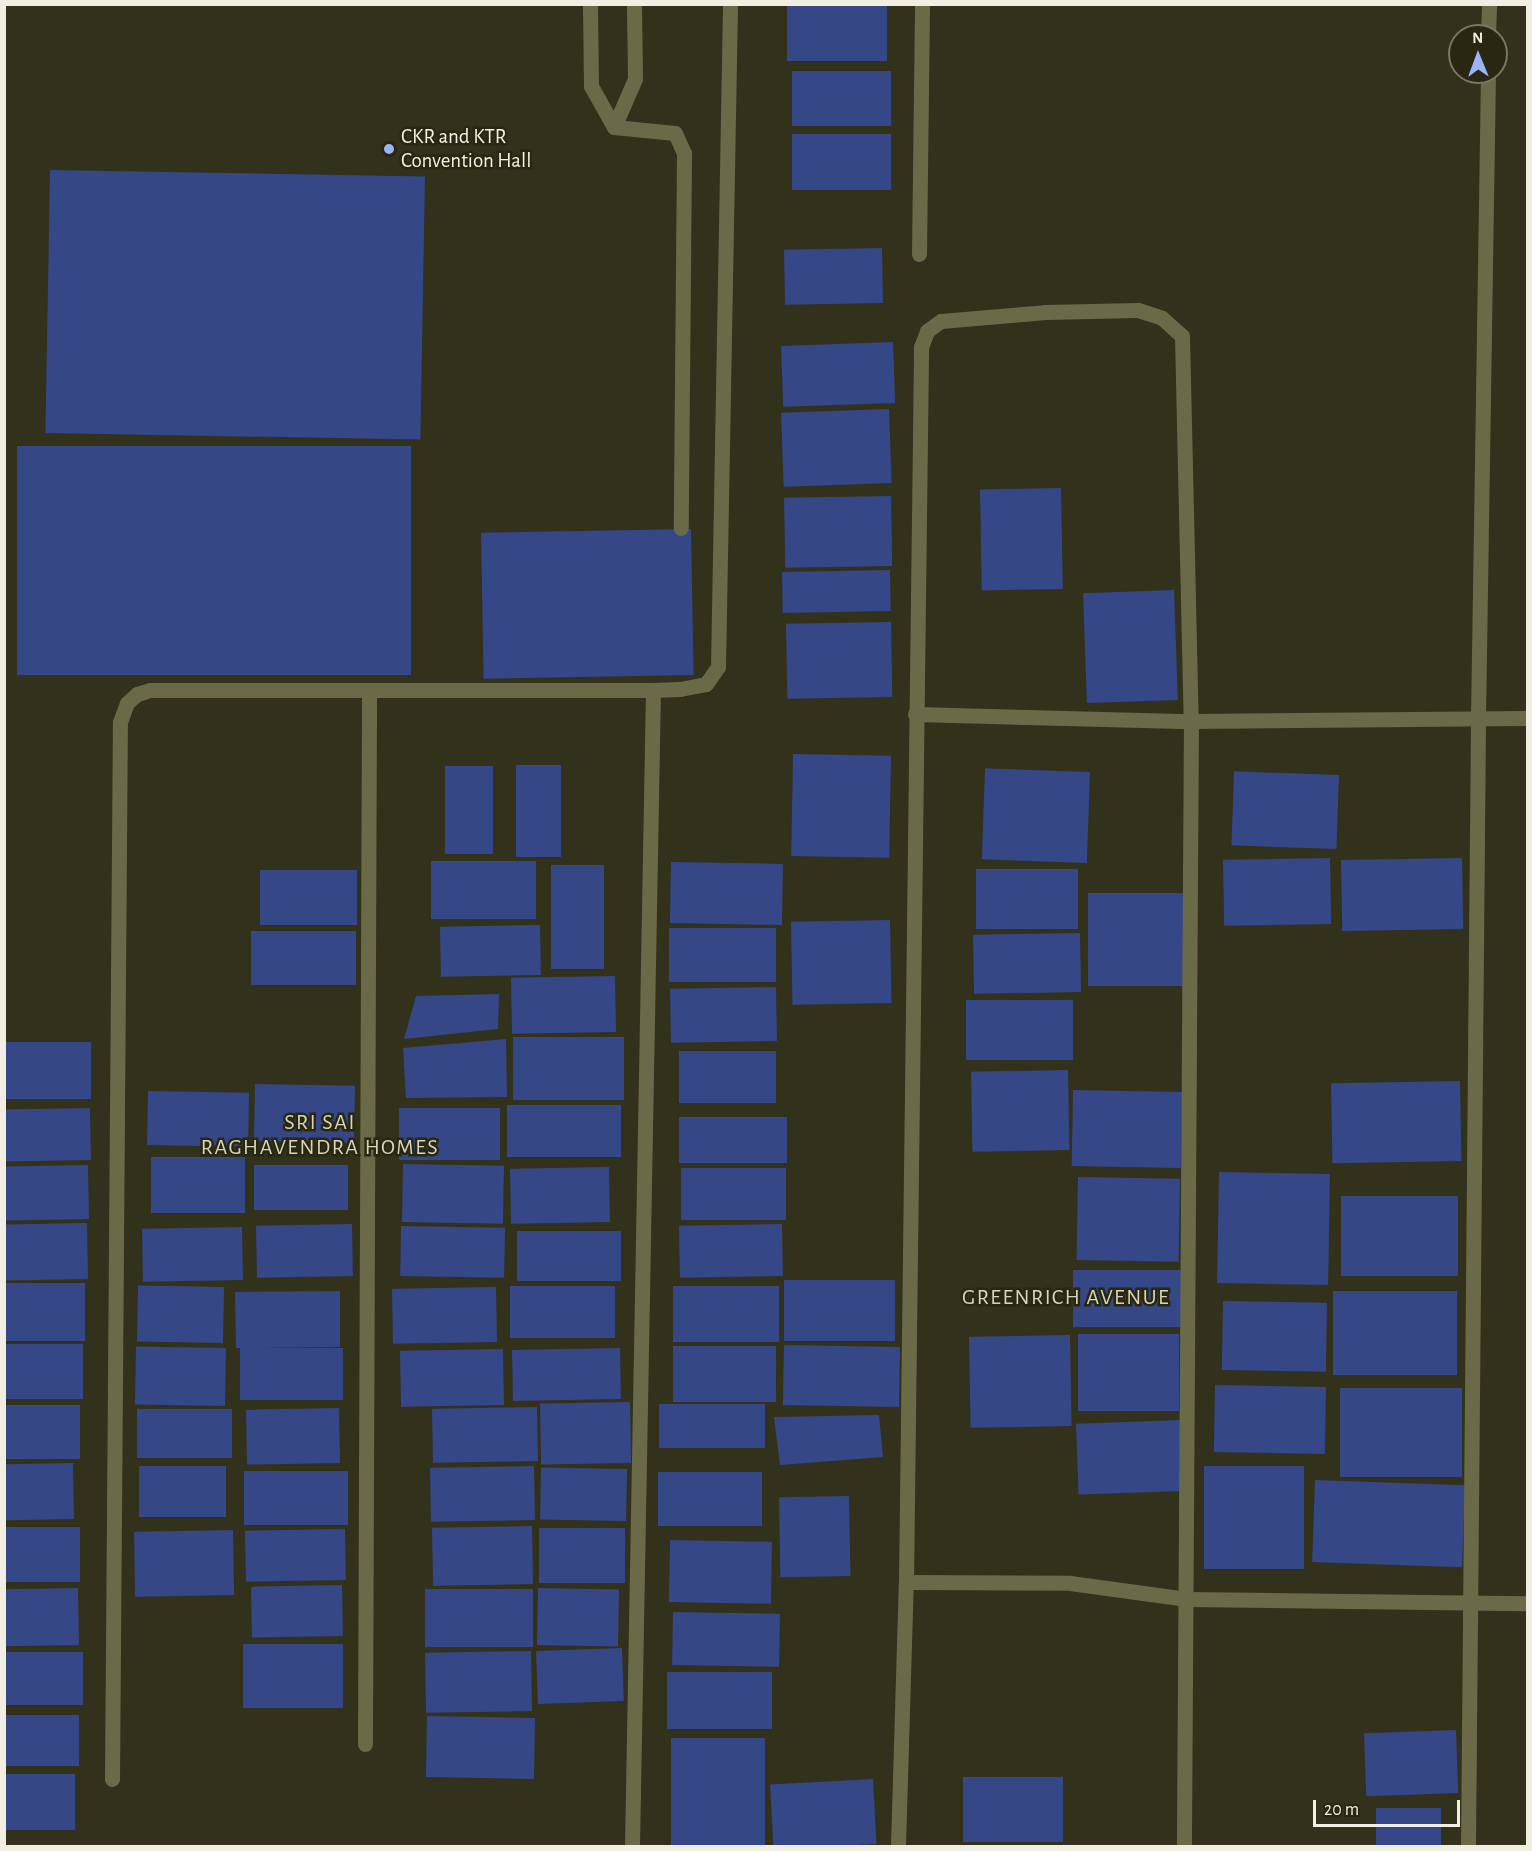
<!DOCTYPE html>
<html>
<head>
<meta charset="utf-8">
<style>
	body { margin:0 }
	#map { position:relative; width:1532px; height:1851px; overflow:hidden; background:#32311b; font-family:"Alegreya Sans",sans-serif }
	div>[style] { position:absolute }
	.building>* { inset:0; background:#364788; transform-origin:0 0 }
	.street>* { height:15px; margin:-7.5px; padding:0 7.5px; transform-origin:7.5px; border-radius:7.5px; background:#6b6a48 }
	.dots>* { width:16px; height:16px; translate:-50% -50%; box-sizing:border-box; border:3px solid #282712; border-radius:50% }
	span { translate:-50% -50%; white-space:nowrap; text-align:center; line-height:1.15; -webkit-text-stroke:5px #282712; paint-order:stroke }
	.poi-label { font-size:21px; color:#f0efe2 }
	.left { translate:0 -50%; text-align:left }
	.neighbourhood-label { font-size:22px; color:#d6d5ba; letter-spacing:1.5px }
	.frame { position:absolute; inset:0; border:6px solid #f0efe2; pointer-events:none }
	.north { position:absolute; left:1448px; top:24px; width:60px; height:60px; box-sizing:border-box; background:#282712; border:2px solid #787765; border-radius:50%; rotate:359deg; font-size:16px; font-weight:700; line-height:24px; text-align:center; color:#f0efe2 }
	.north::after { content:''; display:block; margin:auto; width:21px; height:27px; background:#9db4fd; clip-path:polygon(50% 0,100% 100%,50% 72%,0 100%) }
	.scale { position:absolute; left:1313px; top:1800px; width:147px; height:27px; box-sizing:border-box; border:3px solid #f0efe2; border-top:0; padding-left:8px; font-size:18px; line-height:21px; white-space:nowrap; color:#f0efe2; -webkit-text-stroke:4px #282712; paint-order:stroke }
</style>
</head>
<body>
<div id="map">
	<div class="building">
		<div style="left:887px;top:6px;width:55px;height:100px;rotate:90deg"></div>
		<div style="left:792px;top:71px;width:99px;height:55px"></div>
		<div style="left:891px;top:134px;width:56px;height:99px;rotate:90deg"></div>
		<div style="left:50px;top:170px;width:375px;height:263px;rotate:1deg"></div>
		<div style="left:882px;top:248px;width:55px;height:98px;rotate:89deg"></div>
		<div style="left:893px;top:342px;width:61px;height:112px;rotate:88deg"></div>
		<div style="left:889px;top:409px;width:74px;height:108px;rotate:88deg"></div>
		<div style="left:411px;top:446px;width:229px;height:394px;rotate:90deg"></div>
		<div style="left:1061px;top:488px;width:101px;height:81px;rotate:89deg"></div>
		<div style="left:891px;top:496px;width:70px;height:107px;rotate:89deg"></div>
		<div style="left:691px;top:529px;width:146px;height:210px;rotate:89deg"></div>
		<div style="left:890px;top:570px;width:41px;height:108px;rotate:89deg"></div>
		<div style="left:1174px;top:590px;width:110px;height:91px;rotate:88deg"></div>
		<div style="left:891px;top:622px;width:75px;height:105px;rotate:89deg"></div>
		<div style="left:793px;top:754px;width:98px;height:102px;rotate:1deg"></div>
		<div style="left:561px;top:765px;width:92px;height:45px;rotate:90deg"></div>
		<div style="left:493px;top:766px;width:88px;height:48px;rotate:90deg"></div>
		<div style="left:1090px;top:772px;width:91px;height:105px;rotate:92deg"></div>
		<div style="left:1339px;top:775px;width:74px;height:105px;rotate:92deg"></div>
		<div style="left:1330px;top:858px;width:66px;height:107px;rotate:89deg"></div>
		<div style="left:1462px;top:858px;width:71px;height:121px;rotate:89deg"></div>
		<div style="left:536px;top:861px;width:58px;height:105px;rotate:90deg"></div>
		<div style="left:671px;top:862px;width:112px;height:61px;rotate:1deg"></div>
		<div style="left:551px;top:865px;width:53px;height:104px"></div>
		<div style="left:976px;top:869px;width:102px;height:60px"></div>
		<div style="left:260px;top:870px;width:97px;height:55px"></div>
		<div style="left:1088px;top:893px;width:98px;height:93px"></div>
		<div style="left:890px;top:920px;width:83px;height:99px;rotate:89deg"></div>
		<div style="left:540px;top:925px;width:50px;height:100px;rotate:89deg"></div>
		<div style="left:669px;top:928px;width:107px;height:54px"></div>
		<div style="left:251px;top:931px;width:105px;height:54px"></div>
		<div style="left:1080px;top:933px;width:59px;height:107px;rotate:89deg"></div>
		<div style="left:615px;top:976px;width:56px;height:104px;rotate:89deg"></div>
		<div style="left:776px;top:987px;width:54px;height:106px;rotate:89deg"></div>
		<div style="clip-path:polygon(499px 994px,498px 1029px,404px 1039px,416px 996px)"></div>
		<div style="left:1073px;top:1000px;width:60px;height:107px;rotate:90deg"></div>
		<div style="left:513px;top:1037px;width:111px;height:63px"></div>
		<div style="clip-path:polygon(506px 1039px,507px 1097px,406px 1098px,403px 1048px)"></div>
		<div style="left:4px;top:1042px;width:87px;height:57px"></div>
		<div style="left:679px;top:1051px;width:97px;height:52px"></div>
		<div style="left:1068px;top:1070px;width:80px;height:97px;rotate:89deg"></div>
		<div style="left:1460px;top:1081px;width:80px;height:129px;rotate:89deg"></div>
		<div style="left:255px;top:1084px;width:100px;height:57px;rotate:1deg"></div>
		<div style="left:1073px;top:1090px;width:109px;height:76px;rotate:1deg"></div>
		<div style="left:148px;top:1091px;width:101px;height:54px;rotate:1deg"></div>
		<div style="left:621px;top:1105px;width:52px;height:114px;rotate:90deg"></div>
		<div style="left:90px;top:1108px;width:52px;height:86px;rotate:89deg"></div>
		<div style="left:399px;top:1108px;width:101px;height:52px"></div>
		<div style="left:787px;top:1117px;width:46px;height:108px;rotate:90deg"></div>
		<div style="left:151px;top:1157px;width:94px;height:56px"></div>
		<div style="left:403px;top:1164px;width:101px;height:58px;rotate:1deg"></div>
		<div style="left:88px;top:1165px;width:54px;height:84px;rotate:89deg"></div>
		<div style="left:254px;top:1165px;width:94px;height:45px"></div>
		<div style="left:609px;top:1167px;width:55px;height:99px;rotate:89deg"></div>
		<div style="left:681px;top:1168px;width:105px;height:52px"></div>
		<div style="left:1219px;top:1172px;width:111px;height:111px;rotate:1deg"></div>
		<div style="left:1078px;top:1177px;width:102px;height:83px;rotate:1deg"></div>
		<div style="left:1341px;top:1196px;width:117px;height:80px"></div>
		<div style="left:87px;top:1223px;width:56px;height:83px;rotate:89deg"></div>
		<div style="left:352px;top:1224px;width:52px;height:96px;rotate:89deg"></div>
		<div style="left:782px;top:1224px;width:52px;height:103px;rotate:89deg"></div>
		<div style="left:401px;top:1226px;width:104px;height:50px;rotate:1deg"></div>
		<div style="left:242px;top:1227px;width:53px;height:100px;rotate:89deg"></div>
		<div style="left:517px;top:1231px;width:104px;height:50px"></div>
		<div style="left:1073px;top:1270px;width:110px;height:57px"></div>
		<div style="left:784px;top:1280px;width:111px;height:61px"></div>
		<div style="left:85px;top:1283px;width:58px;height:81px;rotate:90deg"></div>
		<div style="left:510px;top:1286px;width:105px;height:52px"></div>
		<div style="left:673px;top:1286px;width:106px;height:56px"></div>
		<div style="left:224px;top:1287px;width:56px;height:86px;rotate:91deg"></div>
		<div style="left:496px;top:1287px;width:55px;height:104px;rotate:89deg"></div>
		<div style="clip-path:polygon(340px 1291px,340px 1347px,248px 1348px,343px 1348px,343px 1400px,240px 1400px,240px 1348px,236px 1348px,235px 1292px)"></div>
		<div style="left:1333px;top:1291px;width:124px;height:84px"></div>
		<div style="left:1223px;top:1301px;width:104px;height:69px;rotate:1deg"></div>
		<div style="left:1179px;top:1334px;width:77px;height:101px;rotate:90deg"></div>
		<div style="left:1070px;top:1335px;width:91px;height:101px;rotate:89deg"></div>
		<div style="left:4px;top:1344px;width:79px;height:55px"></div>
		<div style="left:784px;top:1345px;width:116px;height:60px;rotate:1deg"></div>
		<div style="left:673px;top:1346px;width:103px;height:56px"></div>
		<div style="left:226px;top:1348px;width:58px;height:90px;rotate:91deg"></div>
		<div style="left:620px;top:1348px;width:51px;height:108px;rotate:89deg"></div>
		<div style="left:503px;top:1349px;width:56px;height:103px;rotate:89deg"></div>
		<div style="left:1215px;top:1385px;width:111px;height:67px;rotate:1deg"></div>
		<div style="left:1340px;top:1388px;width:122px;height:89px"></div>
		<div style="left:630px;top:1402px;width:61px;height:90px;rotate:89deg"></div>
		<div style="left:765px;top:1404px;width:44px;height:106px;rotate:90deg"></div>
		<div style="left:4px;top:1405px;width:76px;height:54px"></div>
		<div style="left:537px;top:1407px;width:54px;height:105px;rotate:89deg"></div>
		<div style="left:339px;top:1408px;width:55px;height:93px;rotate:89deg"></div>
		<div style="left:232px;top:1409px;width:49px;height:95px;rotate:90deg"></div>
		<div style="clip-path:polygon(879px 1415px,883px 1457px,780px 1465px,774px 1417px)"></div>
		<div style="left:1181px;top:1420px;width:71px;height:105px;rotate:88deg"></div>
		<div style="left:73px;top:1463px;width:56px;height:69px;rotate:89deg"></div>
		<div style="left:226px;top:1466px;width:51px;height:87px;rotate:90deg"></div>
		<div style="left:534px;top:1466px;width:54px;height:104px;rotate:89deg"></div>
		<div style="left:1204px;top:1466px;width:100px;height:103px"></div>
		<div style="left:627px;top:1469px;width:52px;height:86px;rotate:91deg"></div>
		<div style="left:348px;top:1471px;width:54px;height:104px;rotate:90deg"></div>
		<div style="left:762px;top:1472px;width:54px;height:104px;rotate:90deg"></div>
		<div style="left:1315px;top:1480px;width:150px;height:82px;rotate:2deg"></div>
		<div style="left:849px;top:1496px;width:80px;height:70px;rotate:89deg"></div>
		<div style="left:532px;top:1526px;width:58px;height:100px;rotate:89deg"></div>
		<div style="left:4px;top:1527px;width:76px;height:55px"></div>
		<div style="left:539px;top:1528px;width:86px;height:55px"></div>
		<div style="left:345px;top:1529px;width:51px;height:100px;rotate:89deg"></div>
		<div style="left:233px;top:1530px;width:65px;height:99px;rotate:89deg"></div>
		<div style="left:670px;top:1540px;width:102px;height:62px;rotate:1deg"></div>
		<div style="left:342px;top:1585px;width:51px;height:91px;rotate:89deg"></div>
		<div style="left:78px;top:1588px;width:57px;height:74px;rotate:89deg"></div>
		<div style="left:538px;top:1588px;width:81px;height:57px;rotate:1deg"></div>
		<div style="left:533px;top:1589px;width:58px;height:108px;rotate:90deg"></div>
		<div style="left:673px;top:1612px;width:107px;height:53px;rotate:1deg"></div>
		<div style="left:343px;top:1644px;width:64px;height:100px;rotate:90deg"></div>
		<div style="left:622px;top:1648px;width:53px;height:86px;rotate:88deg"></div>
		<div style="left:531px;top:1651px;width:60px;height:106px;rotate:89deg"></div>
		<div style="left:83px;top:1652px;width:53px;height:79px;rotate:90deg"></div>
		<div style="left:772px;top:1672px;width:57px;height:105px;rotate:90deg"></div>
		<div style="left:79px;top:1715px;width:51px;height:75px;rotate:90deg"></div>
		<div style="left:535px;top:1718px;width:61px;height:108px;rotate:91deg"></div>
		<div style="left:1456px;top:1730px;width:63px;height:92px;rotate:88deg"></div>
		<div style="left:671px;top:1738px;width:94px;height:107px"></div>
		<div style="left:75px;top:1774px;width:56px;height:71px;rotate:90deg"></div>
		<div style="left:963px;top:1777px;width:100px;height:65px"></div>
		<div style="left:873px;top:1779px;width:65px;height:103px;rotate:87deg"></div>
		<div style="left:1376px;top:1808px;width:65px;height:38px"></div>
	</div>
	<div class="street">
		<div style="left:590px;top:4px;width:82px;rotate:89.3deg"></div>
		<div style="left:591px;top:86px;width:47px;rotate:60.7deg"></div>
		<div style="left:1488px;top:36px;width:32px;rotate:-88deg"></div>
		<div style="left:614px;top:127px;width:61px;rotate:5.6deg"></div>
		<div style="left:675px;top:133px;width:22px;rotate:66deg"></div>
		<div style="left:684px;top:153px;width:375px;rotate:90.5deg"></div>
		<div style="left:614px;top:127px;width:52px;rotate:-66.4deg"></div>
		<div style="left:635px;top:79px;width:75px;rotate:-90.8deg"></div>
		<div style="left:919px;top:254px;width:250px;rotate:-89.3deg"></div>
		<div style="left:915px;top:714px;width:276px;rotate:1.5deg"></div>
		<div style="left:1191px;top:721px;width:337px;rotate:-0.5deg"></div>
		<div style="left:906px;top:1582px;width:164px;rotate:0.3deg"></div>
		<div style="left:1070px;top:1583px;width:118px;rotate:7.8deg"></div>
		<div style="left:1187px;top:1599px;width:341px;rotate:0.7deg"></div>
		<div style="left:365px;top:1744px;width:1054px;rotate:-89.78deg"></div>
		<div style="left:112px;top:1779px;width:1057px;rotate:-89.57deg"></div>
		<div style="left:120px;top:722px;width:20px;rotate:-70deg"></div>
		<div style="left:127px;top:703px;width:13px;rotate:-42deg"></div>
		<div style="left:137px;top:694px;width:14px;rotate:-17deg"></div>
		<div style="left:150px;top:690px;width:503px"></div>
		<div style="left:653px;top:690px;width:27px;rotate:-2deg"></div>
		<div style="left:680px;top:689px;width:26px;rotate:-11deg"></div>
		<div style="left:706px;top:684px;width:21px;rotate:-55deg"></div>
		<div style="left:718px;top:667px;width:663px;rotate:-88.96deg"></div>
		<div style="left:632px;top:1846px;width:1156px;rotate:-88.96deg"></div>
		<div style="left:898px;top:1846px;width:264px;rotate:-88.3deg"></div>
		<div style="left:906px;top:1582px;width:1235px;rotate:-89.3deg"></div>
		<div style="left:921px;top:347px;width:17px;rotate:-69deg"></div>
		<div style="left:927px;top:331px;width:17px;rotate:-36deg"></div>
		<div style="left:941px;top:321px;width:104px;rotate:-4.9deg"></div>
		<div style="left:1045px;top:312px;width:93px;rotate:-1.2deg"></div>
		<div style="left:1138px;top:310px;width:25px;rotate:18deg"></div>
		<div style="left:1162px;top:318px;width:27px;rotate:42deg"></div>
		<div style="left:1182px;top:336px;width:385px;rotate:88.7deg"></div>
		<div style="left:1191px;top:721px;width:1125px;rotate:90.36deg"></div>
		<div style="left:1468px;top:1846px;width:1128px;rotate:-89.49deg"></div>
		<div style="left:1478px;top:718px;width:646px;rotate:-89.11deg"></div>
	</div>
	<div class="dots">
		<div style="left:389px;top:149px;background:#9db4fd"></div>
	</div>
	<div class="poi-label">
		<span class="left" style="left:401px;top:149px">CKR and KTR<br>Convention Hall</span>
	</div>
	<div class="neighbourhood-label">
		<span style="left:320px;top:1135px">SRI SAI<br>RAGHAVENDRA HOMES</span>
		<span style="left:1066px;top:1298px">GREENRICH AVENUE</span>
	</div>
	<div class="frame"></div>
	<div class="north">N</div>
	<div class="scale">20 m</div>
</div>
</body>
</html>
